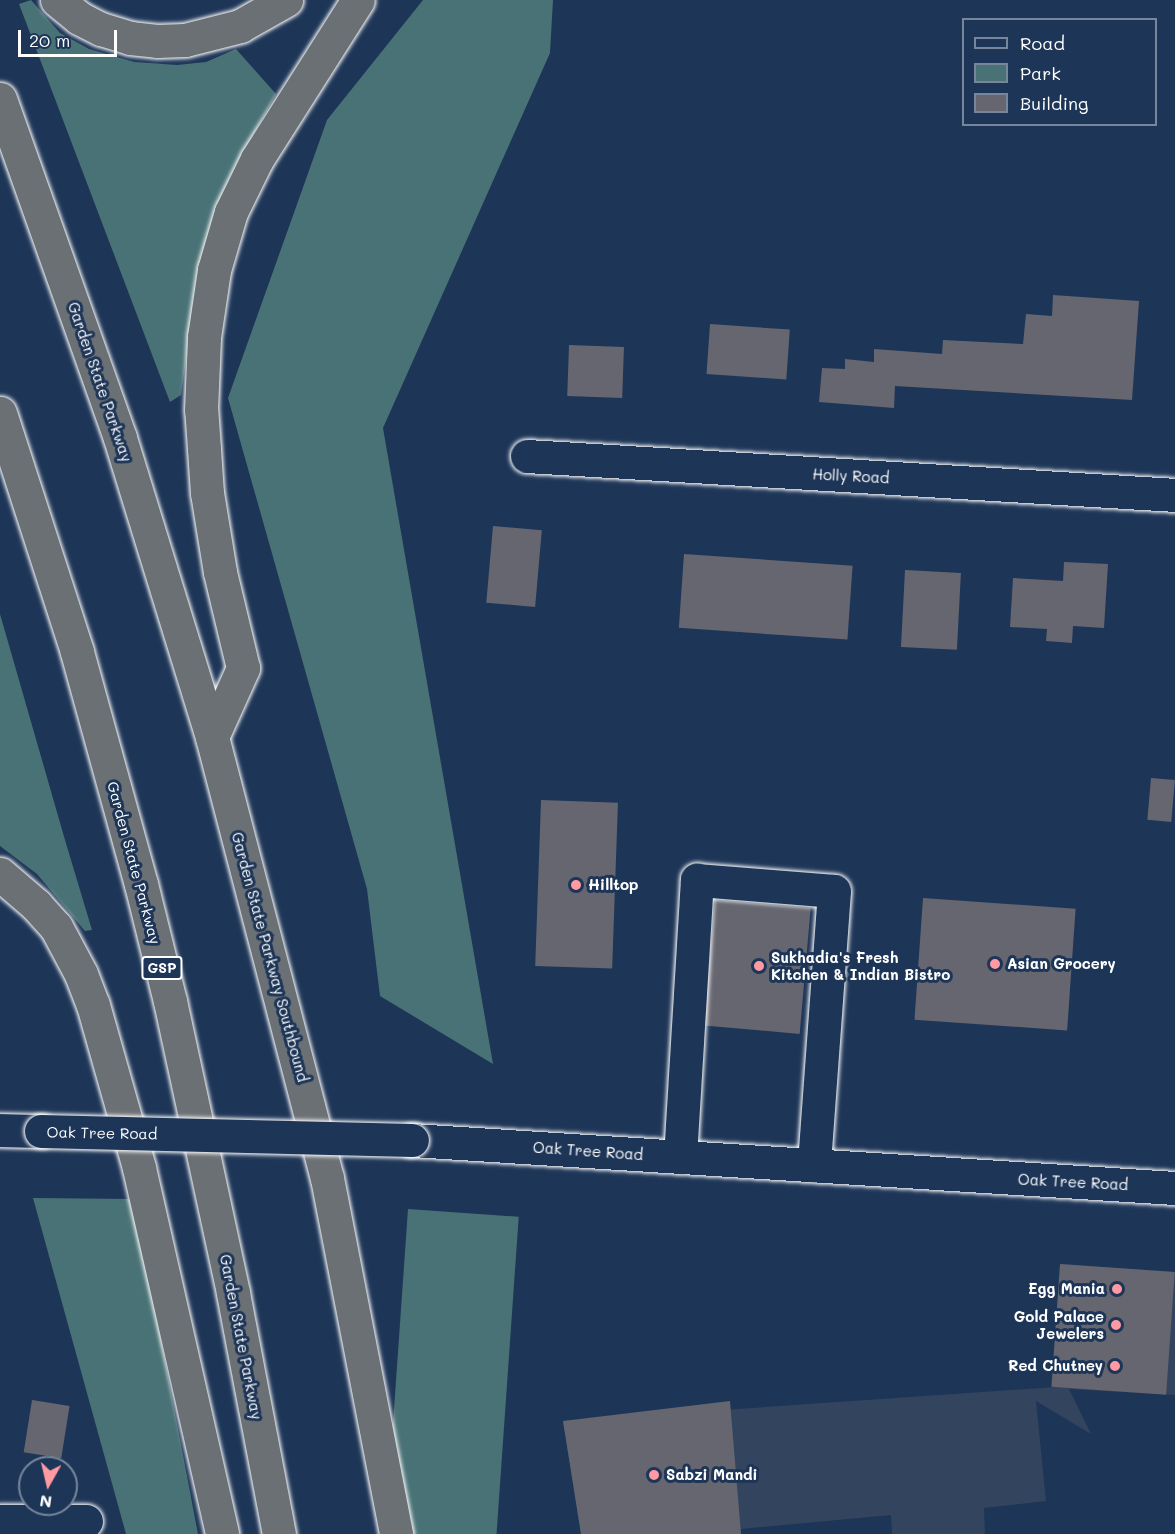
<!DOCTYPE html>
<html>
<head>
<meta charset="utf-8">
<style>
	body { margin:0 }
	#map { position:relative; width:1175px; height:1534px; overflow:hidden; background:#1d3557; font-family:Mali,sans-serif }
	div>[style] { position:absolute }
	.built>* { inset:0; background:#33445e }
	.green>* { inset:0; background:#497276; transform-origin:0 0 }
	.building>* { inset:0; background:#666670; transform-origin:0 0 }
	.roads { filter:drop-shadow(0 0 2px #fff) drop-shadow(0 0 2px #fff) }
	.street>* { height:33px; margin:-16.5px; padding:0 16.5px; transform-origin:16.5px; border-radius:16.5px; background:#1d3557 }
	.secondary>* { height:33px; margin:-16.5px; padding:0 16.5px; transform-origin:16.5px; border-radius:16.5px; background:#1d3557 }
	.highway>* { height:33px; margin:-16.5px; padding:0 16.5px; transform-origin:16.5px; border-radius:16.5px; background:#6b7074 }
	.bridges { filter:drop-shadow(0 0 2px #fff) drop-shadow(0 0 2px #fff) }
	.secondary-bridge>* { height:33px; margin:-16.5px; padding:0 16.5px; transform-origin:16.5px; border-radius:16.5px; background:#1d3557 }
	.dots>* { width:16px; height:16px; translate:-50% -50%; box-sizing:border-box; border:3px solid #1d3557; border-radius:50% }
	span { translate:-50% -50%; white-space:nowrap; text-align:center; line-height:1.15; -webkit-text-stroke:6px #1d3557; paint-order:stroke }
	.shield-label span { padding:2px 4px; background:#1d3557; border:2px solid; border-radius:4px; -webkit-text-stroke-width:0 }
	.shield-label { font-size:14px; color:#fff; font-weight:700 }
	.street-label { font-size:15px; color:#fff }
	.poi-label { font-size:15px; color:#fff; font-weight:700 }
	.left { translate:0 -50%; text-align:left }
	.right { translate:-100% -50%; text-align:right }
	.legend { position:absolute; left:962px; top:18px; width:195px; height:108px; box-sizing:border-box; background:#1d3557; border:2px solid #77869a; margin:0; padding:8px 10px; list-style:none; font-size:18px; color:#fff }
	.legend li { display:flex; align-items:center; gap:12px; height:30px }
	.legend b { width:30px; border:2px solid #77869a }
	.north { position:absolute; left:18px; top:1456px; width:60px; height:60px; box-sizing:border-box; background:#1d3557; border:2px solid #77869a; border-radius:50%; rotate:188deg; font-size:16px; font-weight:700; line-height:24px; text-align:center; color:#fff }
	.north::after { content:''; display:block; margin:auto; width:21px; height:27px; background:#ff9aa2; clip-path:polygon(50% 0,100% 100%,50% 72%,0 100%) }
	.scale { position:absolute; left:18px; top:30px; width:99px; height:27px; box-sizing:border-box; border:3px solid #fff; border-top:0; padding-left:8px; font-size:18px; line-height:21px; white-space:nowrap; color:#fff; -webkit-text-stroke:4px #1d3557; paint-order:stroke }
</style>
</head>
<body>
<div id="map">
	<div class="built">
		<div style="clip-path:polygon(1060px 1264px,1175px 1272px,1175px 1395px,1069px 1389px,1091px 1434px,1036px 1401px,1046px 1501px,984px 1508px,985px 1534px,892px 1534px,891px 1515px,741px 1529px,741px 1534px,581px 1534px,563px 1421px,1056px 1387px)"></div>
	</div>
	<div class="green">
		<div style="clip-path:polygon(31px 0,60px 33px,89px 49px,134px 62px,177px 65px,206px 62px,236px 49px,276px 94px,236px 165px,194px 301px,181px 395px,170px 402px,19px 4px)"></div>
		<div style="clip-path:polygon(423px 0,553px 0,550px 53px,383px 428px,493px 1064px,380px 996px,367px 889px,228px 398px,327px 120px)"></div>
		<div style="clip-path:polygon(0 614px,65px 840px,92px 930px,85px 931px,37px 874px,0 846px)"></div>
		<div style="clip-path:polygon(33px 1198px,134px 1199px,198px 1534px,126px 1534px)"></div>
		<div style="left:408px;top:1209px;width:111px;height:330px;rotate:4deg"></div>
	</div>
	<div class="building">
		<div style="clip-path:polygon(1053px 295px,1139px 301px,1132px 400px,895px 386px,894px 408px,819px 402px,822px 368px,845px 369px,845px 359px,874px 362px,874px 349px,942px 354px,943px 340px,1023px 344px,1026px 314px,1052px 316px)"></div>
		<div style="left:710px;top:324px;width:80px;height:50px;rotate:4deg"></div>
		<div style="left:569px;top:345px;width:55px;height:51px;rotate:2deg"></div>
		<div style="left:493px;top:526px;width:49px;height:77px;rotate:5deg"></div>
		<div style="left:684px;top:554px;width:169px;height:74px;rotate:4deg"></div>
		<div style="clip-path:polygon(1064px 562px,1108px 564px,1104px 628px,1073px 626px,1072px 643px,1046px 641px,1047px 629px,1010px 627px,1013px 578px,1063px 581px)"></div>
		<div style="left:905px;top:570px;width:56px;height:77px;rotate:3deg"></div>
		<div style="left:1151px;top:778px;width:24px;height:42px;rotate:5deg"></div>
		<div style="left:541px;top:800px;width:77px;height:166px;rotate:2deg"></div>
		<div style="left:923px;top:898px;width:153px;height:122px;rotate:4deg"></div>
		<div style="left:715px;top:900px;width:96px;height:126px;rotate:5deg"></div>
		<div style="left:1060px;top:1264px;width:115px;height:123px;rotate:4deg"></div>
		<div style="left:32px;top:1400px;width:38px;height:53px;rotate:9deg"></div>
		<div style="clip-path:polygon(730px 1401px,741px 1534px,581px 1534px,563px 1421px)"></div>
	</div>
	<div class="roads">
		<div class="street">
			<div style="left:527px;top:456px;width:649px;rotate:3.44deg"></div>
			<div style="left:680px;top:1157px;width:278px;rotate:-86.5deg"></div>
			<div style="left:697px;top:880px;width:137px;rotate:4.6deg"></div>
			<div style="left:834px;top:891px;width:275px;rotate:94.2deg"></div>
			<div style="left:0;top:1521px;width:86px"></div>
		</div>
		<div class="secondary">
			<div style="left:0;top:1130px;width:41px;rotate:1.4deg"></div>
			<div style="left:412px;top:1140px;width:765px;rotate:3.6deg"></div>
		</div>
		<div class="highway">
			<div style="left:57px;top:0;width:28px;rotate:39deg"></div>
			<div style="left:79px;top:18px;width:25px;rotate:27deg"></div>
			<div style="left:101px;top:29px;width:30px;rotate:17deg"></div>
			<div style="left:130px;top:38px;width:27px;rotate:6deg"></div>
			<div style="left:157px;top:41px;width:28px;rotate:-2deg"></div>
			<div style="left:185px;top:40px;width:57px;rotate:-14.3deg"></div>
			<div style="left:240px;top:26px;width:53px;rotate:-29.5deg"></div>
			<div style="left:0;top:99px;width:360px;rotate:70.5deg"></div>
			<div style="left:120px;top:438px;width:313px;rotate:72.9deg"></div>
			<div style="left:212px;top:737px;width:456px;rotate:75.4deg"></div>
			<div style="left:327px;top:1178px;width:363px;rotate:79deg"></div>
			<div style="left:0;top:413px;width:251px;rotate:72.1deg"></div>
			<div style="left:77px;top:652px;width:241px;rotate:74.6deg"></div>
			<div style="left:141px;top:884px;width:121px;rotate:76.1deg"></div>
			<div style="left:170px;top:1001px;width:299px;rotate:77.8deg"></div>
			<div style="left:233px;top:1293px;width:245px;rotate:79.2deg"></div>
			<div style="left:212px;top:737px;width:76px;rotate:-65.8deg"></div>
			<div style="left:243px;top:668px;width:99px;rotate:-103.5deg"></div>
			<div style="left:220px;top:572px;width:80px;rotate:-99.3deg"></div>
			<div style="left:207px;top:493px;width:44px;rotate:-93.9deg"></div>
			<div style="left:204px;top:449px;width:39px;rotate:-94deg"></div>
			<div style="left:201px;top:410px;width:73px;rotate:-87.6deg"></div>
			<div style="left:204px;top:337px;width:68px;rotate:-81.5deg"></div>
			<div style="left:214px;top:270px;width:60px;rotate:-73.7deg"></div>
			<div style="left:231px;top:212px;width:59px;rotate:-63.9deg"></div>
			<div style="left:257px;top:159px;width:188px;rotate:-57.6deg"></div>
			<div style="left:0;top:874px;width:48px;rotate:40.7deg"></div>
			<div style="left:36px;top:905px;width:30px;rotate:48deg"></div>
			<div style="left:56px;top:927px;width:53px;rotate:62deg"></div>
			<div style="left:81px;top:974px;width:33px;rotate:69deg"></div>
			<div style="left:93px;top:1005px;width:169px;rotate:74.2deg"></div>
			<div style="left:139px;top:1168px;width:375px;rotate:77.2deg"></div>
		</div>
	</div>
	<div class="bridges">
		<div class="secondary-bridge">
			<div style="left:41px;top:1131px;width:371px;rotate:1.4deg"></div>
		</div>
	</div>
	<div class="dots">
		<div style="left:576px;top:885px;background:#ff9aa2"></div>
		<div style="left:995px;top:964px;background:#ff9aa2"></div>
		<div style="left:759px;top:966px;background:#ff9aa2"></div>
		<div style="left:1117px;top:1289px;background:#ff9aa2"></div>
		<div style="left:1116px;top:1325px;background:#ff9aa2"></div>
		<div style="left:1115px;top:1366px;background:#ff9aa2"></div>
		<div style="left:654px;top:1475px;background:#ff9aa2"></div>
	</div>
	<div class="shield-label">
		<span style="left:162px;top:968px">GSP</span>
	</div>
	<div class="street-label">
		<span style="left:100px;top:382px;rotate:71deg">Garden State Parkway</span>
		<span style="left:851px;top:476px;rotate:3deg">Holly Road</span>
		<span style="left:134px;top:863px;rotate:75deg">Garden State Parkway</span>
		<span style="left:270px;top:957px;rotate:75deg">Garden State Parkway Southbound</span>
		<span style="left:102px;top:1133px;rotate:1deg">Oak Tree Road</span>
		<span style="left:588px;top:1151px;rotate:4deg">Oak Tree Road</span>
		<span style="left:1073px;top:1182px;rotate:3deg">Oak Tree Road</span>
		<span style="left:241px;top:1337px;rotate:79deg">Garden State Parkway</span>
	</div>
	<div class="poi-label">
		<span class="left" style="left:588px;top:885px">Hilltop</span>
		<span class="left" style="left:771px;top:966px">Sukhadia's Fresh<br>Kitchen &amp; Indian Bistro</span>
		<span class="left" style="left:1007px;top:964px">Asian Grocery</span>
		<span class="right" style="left:1105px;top:1289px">Egg Mania</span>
		<span class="right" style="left:1104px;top:1325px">Gold Palace<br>Jewelers</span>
		<span class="right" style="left:1103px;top:1366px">Red Chutney</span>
		<span class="left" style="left:666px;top:1475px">Sabzi Mandi</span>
	</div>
	<ul class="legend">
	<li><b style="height:8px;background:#1d3557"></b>Road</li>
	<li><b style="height:16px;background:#497276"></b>Park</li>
	<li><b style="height:16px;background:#666670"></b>Building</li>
	</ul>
	<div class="north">N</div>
	<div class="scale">20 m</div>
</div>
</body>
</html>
